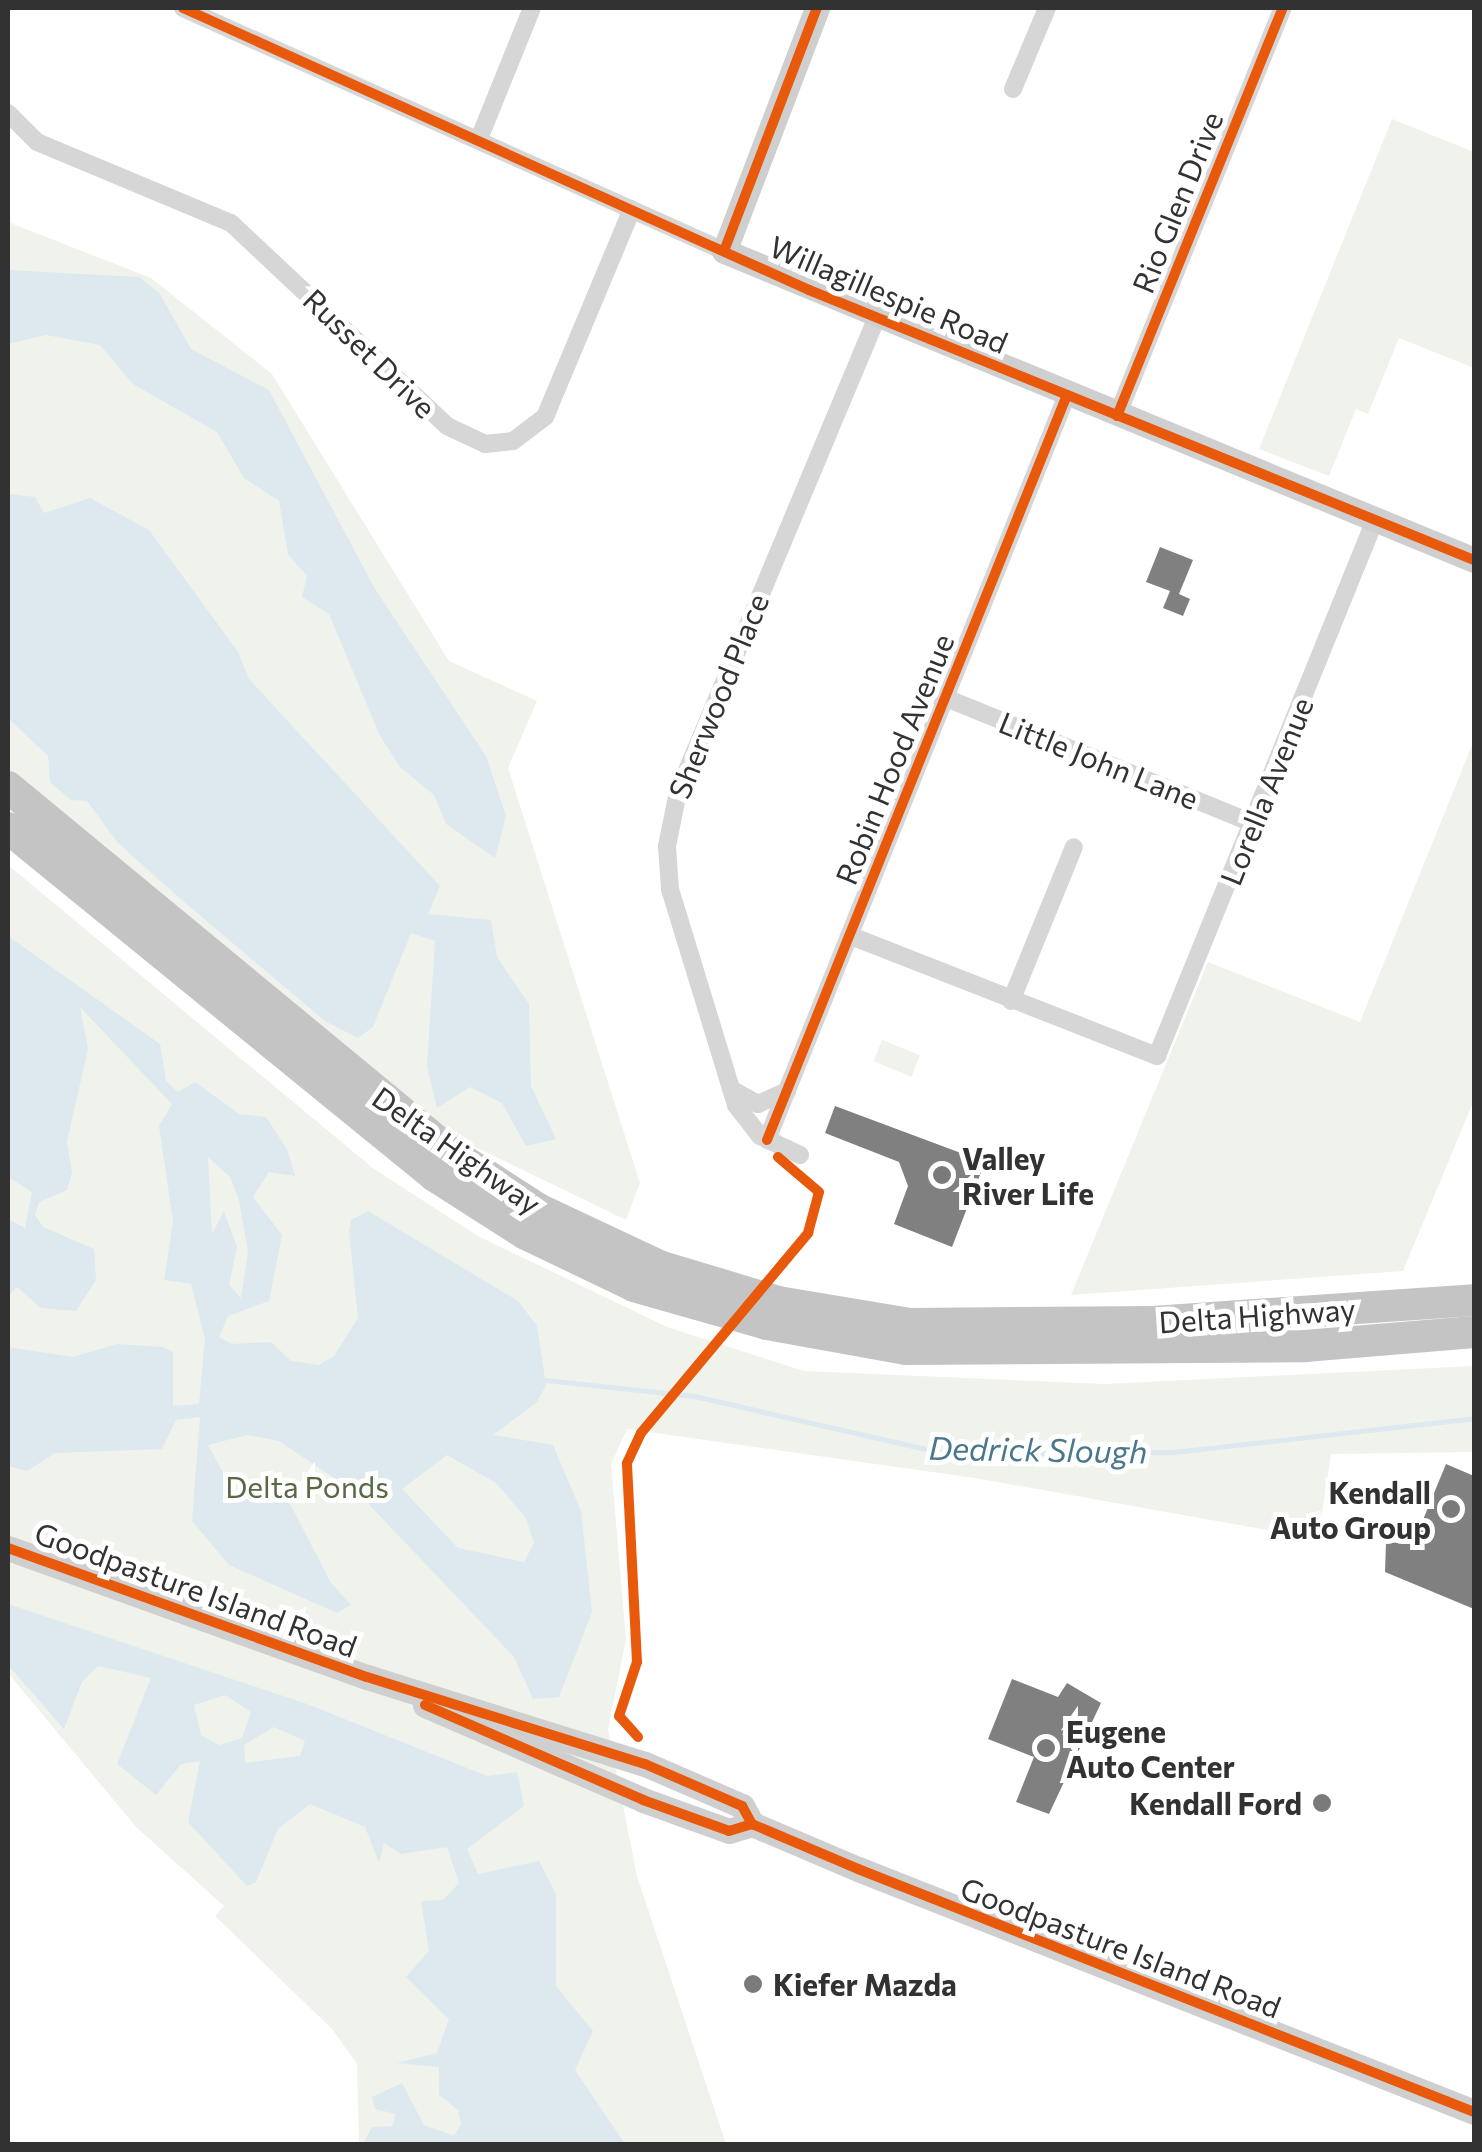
<!DOCTYPE html>
<html>
<head>
<meta charset="utf-8">
<style>
	body { margin:0 }
	#map { position:relative; width:1482px; height:2152px; overflow:hidden; background:#fff; font-family:Commissioner,sans-serif }
	div>[style] { position:absolute }
	.green>* { inset:0; background:#f0f2ec; transform-origin:0 0 }
	.water>* { inset:0; background:#dde9ef }
	.stream>* { height:5px; margin:-2.5px; padding:0 2.5px; transform-origin:2.5px; border-radius:2.5px; background:#dde9ef }
	.building>* { inset:0; background:#808080 }
	.street>* { height:18px; margin:-9px; padding:0 9px; transform-origin:9px; border-radius:9px; background:#d6d6d6 }
	.secondary>* { height:25px; margin:-12.5px; padding:0 12.5px; transform-origin:12.5px; border-radius:12.5px; background:#cfcfcf }
	.highway>* { height:32px; margin:-16px; padding:0 16px; transform-origin:16px; border-radius:16px; background:#c4c4c4 }
	.cycleway>* { height:10px; margin:-5px; padding:0 5px; transform-origin:5px; border-radius:5px; background:#e8590c }
	.dots>* { width:28px; height:28px; translate:-50% -50%; box-sizing:border-box; border:5px solid #fff; border-radius:50% }
	span { translate:-50% -50%; white-space:nowrap; text-align:center; line-height:1.15; -webkit-text-stroke:10px #fff; paint-order:stroke }
	.street-label { font-size:30px; color:#323232 }
	.poi-label { font-size:30px; color:#323232; font-weight:700 }
	.left { translate:0 -50%; text-align:left }
	.right { translate:-100% -50%; text-align:right }
	.park-label { font-size:30px; color:#586944 }
	.water-label { font-size:32px; color:#49778c; font-style:italic }
	.frame { position:absolute; inset:0; border:10px solid #323232; pointer-events:none }
</style>
</head>
<body>
<div id="map">
	<div class="green">
		<div style="clip-path:polygon(1392px 119px,1474px 152px,1474px 368px,1399px 338px,1368px 414px,1356px 409px,1329px 476px,1259px 449px)"></div>
		<div style="clip-path:polygon(8px 222px,151px 278px,272px 374px,449px 661px,537px 701px,508px 768px,640px 1183px,626px 1220px,457px 1138px,8px 769px)"></div>
		<div style="clip-path:polygon(1474px 740px,1474px 1100px,1403px 1271px,1071px 1295px,1208px 962px,1360px 1022px)"></div>
		<div style="clip-path:polygon(8px 865px,374px 1169px,478px 1236px,667px 1327px,804px 1371px,1105px 1384px,1474px 1366px,1474px 1452px,1331px 1454px,1318px 1539px,975px 1478px,627px 1429px,611px 1464px,626px 1640px,608px 1730px,637px 1876px,726px 2144px,359px 2144px,357px 2064px,332px 2029px,215px 1916px,224px 1906px,136px 1827px,8px 1673px)"></div>
		<div style="left:882px;top:1040px;width:41px;height:23px;rotate:22deg"></div>
	</div>
	<div class="water">
		<div style="clip-path:polygon(8px 270px,139px 277px,160px 294px,191px 349px,269px 390px,375px 589px,486px 756px,506px 816px,495px 858px,446px 824px,434px 795px,400px 767px,380px 736px,329px 614px,302px 597px,307px 576px,288px 554px,279px 501px,244px 478px,217px 432px,133px 384px,100px 345px,46px 335px,8px 344px)"></div>
		<div style="clip-path:polygon(8px 494px,35px 497px,44px 513px,90px 498px,149px 530px,238px 652px,249px 679px,440px 886px,428px 914px,491px 920px,497px 957px,529px 1004px,531px 1086px,556px 1139px,526px 1146px,502px 1103px,470px 1087px,437px 1108px,427px 1066px,435px 941px,411px 933px,373px 1027px,358px 1038px,325px 1021px,183px 901px,118px 843px,87px 801px,71px 800px,50px 782px,48px 756px,8px 718px)"></div>
		<div style="clip-path:polygon(evenodd,8px 936px,160px 1044px,166px 1081px,178px 1092px,195px 1082px,239px 1114px,266px 1117px,287px 1149px,295px 1176px,269px 1172px,253px 1197px,282px 1235px,269px 1301px,228px 1316px,219px 1337px,232px 1344px,271px 1342px,291px 1361px,319px 1365px,334px 1356px,358px 1318px,349px 1231px,351px 1220px,368px 1211px,518px 1301px,537px 1326px,546px 1385px,537px 1402px,493px 1435px,553px 1445px,581px 1511px,592px 1612px,559px 1697px,533px 1699px,514px 1657px,361px 1496px,279px 1441px,247px 1435px,208px 1445px,233px 1491px,267px 1484px,287px 1498px,331px 1583px,351px 1605px,337px 1613px,229px 1565px,192px 1521px,200px 1417px,176px 1420px,162px 1449px,55px 1453px,27px 1471px,8px 1466px,8px 1347px,73px 1357px,117px 1344px,163px 1347px,173px 1352px,173px 1406px,199px 1404px,205px 1339px,191px 1284px,164px 1280px,173px 1221px,159px 1126px,172px 1104px,80px 1007px,88px 1049px,67px 1141px,72px 1173px,67px 1190px,39px 1202px,35px 1215px,43px 1227px,94px 1249px,96px 1280px,76px 1311px,41px 1308px,17px 1287px,8px 1296px,8px 1219px,25px 1228px,32px 1192px,8px 1177px,8px 936px,208px 1157px,230px 1177px,239px 1200px,248px 1251px,241px 1298px,229px 1285px,237px 1247px,224px 1211px,212px 1234px,208px 1157px,8px 936px,447px 1455px,496px 1483px,526px 1518px,534px 1543px,524px 1562px,458px 1548px,402px 1489px,447px 1455px)"></div>
		<div style="clip-path:polygon(evenodd,8px 1604px,307px 1704px,487px 1776px,517px 1772px,524px 1806px,467px 1849px,478px 1874px,539px 1861px,556px 1894px,556px 1986px,593px 2031px,575px 2070px,625px 2144px,363px 2144px,372px 2127px,392px 2126px,396px 2114px,375px 2109px,372px 2097px,402px 2083px,424px 2125px,454px 2136px,461px 2124px,458px 2110px,439px 2095px,439px 2067px,397px 2063px,437px 2053px,449px 2019px,406px 1977px,429px 1951px,421px 1901px,443px 1900px,459px 1883px,447px 1847px,401px 1854px,384px 1843px,379px 1863px,365px 1827px,310px 1804px,278px 1829px,256px 1882px,247px 1886px,188px 1822px,200px 1761px,181px 1764px,156px 1795px,117px 1764px,151px 1678px,98px 1666px,82px 1682px,64px 1729px,8px 1665px,8px 1604px,225px 1695px,251px 1712px,242px 1738px,219px 1745px,201px 1735px,194px 1705px,225px 1695px,8px 1604px,274px 1727px,305px 1741px,300px 1756px,245px 1763px,244px 1745px,274px 1727px)"></div>
	</div>
	<div class="stream">
		<div style="left:546px;top:1380px;width:149px;rotate:6.2deg"></div>
		<div style="left:694px;top:1396px;width:260px;rotate:12.9deg"></div>
		<div style="left:947px;top:1454px;width:226px;rotate:-0.5deg"></div>
		<div style="left:1173px;top:1452px;width:303px;rotate:-6.4deg"></div>
	</div>
	<div class="building">
		<div style="clip-path:polygon(1160px 547px,1193px 560px,1179px 594px,1190px 599px,1183px 616px,1163px 608px,1170px 591px,1146px 582px)"></div>
		<div style="clip-path:polygon(835px 1106px,985px 1162px,952px 1247px,894px 1224px,908px 1186px,899px 1162px,825px 1133px)"></div>
		<div style="clip-path:polygon(1446px 1464px,1474px 1476px,1474px 1609px,1385px 1572px,1386px 1542px,1413px 1544px)"></div>
		<div style="clip-path:polygon(1012px 1679px,1058px 1697px,1067px 1683px,1101px 1703px,1049px 1814px,1016px 1802px,1034px 1757px,988px 1739px)"></div>
	</div>
	<div class="street">
		<div style="left:183px;top:8px;width:593px;rotate:24.19deg"></div>
		<div style="left:1013px;top:89px;width:88px;rotate:-67.2deg"></div>
		<div style="left:8px;top:113px;width:41px;rotate:45deg"></div>
		<div style="left:37px;top:142px;width:210px;rotate:22.7deg"></div>
		<div style="left:231px;top:223px;width:296px;rotate:43.2deg"></div>
		<div style="left:447px;top:426px;width:42px;rotate:25.3deg"></div>
		<div style="left:485px;top:444px;width:28px;rotate:-6deg"></div>
		<div style="left:513px;top:441px;width:40px;rotate:-37deg"></div>
		<div style="left:545px;top:417px;width:225px;rotate:-67.3deg"></div>
		<div style="left:479px;top:139px;width:141px;rotate:-68deg"></div>
		<div style="left:1117px;top:416px;width:440px;rotate:-67.9deg"></div>
		<div style="left:946px;top:698px;width:331px;rotate:22.2deg"></div>
		<div style="left:851px;top:936px;width:329px;rotate:21.4deg"></div>
		<div style="left:1157px;top:1056px;width:579px;rotate:-67.87deg"></div>
		<div style="left:1011px;top:1001px;width:166px;rotate:-67.8deg"></div>
		<div style="left:731px;top:1089px;width:31px;rotate:29deg"></div>
		<div style="left:758px;top:1104px;width:32px;rotate:-24deg"></div>
		<div style="left:767px;top:1140px;width:803px;rotate:-68.07deg"></div>
		<div style="left:800px;top:1155px;width:44px;rotate:-154.6deg"></div>
		<div style="left:760px;top:1136px;width:39px;rotate:-128deg"></div>
		<div style="left:736px;top:1105px;width:226px;rotate:-107deg"></div>
		<div style="left:670px;top:889px;width:43px;rotate:-94deg"></div>
		<div style="left:667px;top:846px;width:55px;rotate:-78.5deg"></div>
		<div style="left:678px;top:792px;width:515px;rotate:-67.27deg"></div>
	</div>
	<div class="secondary">
		<div style="left:817px;top:8px;width:260px;rotate:110.9deg"></div>
		<div style="left:724px;top:251px;width:811px;rotate:22.39deg"></div>
		<div style="left:8px;top:1548px;width:381px;rotate:19.8deg"></div>
		<div style="left:367px;top:1677px;width:291px;rotate:17.4deg"></div>
		<div style="left:645px;top:1764px;width:106px;rotate:23.4deg"></div>
		<div style="left:742px;top:1806px;width:21px;rotate:61deg"></div>
		<div style="left:752px;top:1824px;width:115px;rotate:23deg"></div>
		<div style="left:858px;top:1869px;width:662px;rotate:21.53deg"></div>
		<div style="left:425px;top:1705px;width:238px;rotate:23.5deg"></div>
		<div style="left:643px;top:1800px;width:91px;rotate:19.8deg"></div>
		<div style="left:729px;top:1831px;width:24px;rotate:-17deg"></div>
	</div>
	<div class="highway">
		<div style="left:8px;top:787px;width:573px;rotate:39.55deg"></div>
		<div style="left:450px;top:1152px;width:105px;rotate:32.9deg"></div>
		<div style="left:538px;top:1209px;width:134px;rotate:25.2deg"></div>
		<div style="left:659px;top:1266px;width:124px;rotate:16.8deg"></div>
		<div style="left:778px;top:1302px;width:134px;rotate:9.5deg"></div>
		<div style="left:910px;top:1324px;width:243px;rotate:-0.5deg"></div>
		<div style="left:1153px;top:1322px;width:322px;rotate:-3.9deg"></div>
		<div style="left:8px;top:828px;width:551px;rotate:39.18deg"></div>
		<div style="left:435px;top:1176px;width:106px;rotate:32.6deg"></div>
		<div style="left:524px;top:1233px;width:122px;rotate:25.7deg"></div>
		<div style="left:634px;top:1286px;width:138px;rotate:15.9deg"></div>
		<div style="left:767px;top:1324px;width:141px;rotate:10.2deg"></div>
		<div style="left:906px;top:1349px;width:399px;rotate:-0.4deg"></div>
		<div style="left:1305px;top:1346px;width:170px;rotate:-4.7deg"></div>
	</div>
	<div class="cycleway">
		<div style="left:183px;top:8px;width:687px;rotate:24.25deg"></div>
		<div style="left:809px;top:290px;width:718px;rotate:22.1deg"></div>
		<div style="left:724px;top:251px;width:260px;rotate:-69.1deg"></div>
		<div style="left:1117px;top:416px;width:440px;rotate:-67.9deg"></div>
		<div style="left:767px;top:1140px;width:803px;rotate:-68.07deg"></div>
		<div style="left:8px;top:1548px;width:381px;rotate:19.8deg"></div>
		<div style="left:367px;top:1677px;width:291px;rotate:17.4deg"></div>
		<div style="left:645px;top:1764px;width:106px;rotate:23.4deg"></div>
		<div style="left:742px;top:1806px;width:21px;rotate:61deg"></div>
		<div style="left:752px;top:1824px;width:115px;rotate:23deg"></div>
		<div style="left:858px;top:1869px;width:662px;rotate:21.53deg"></div>
		<div style="left:425px;top:1705px;width:238px;rotate:23.5deg"></div>
		<div style="left:643px;top:1800px;width:91px;rotate:19.8deg"></div>
		<div style="left:729px;top:1831px;width:24px;rotate:-17deg"></div>
		<div style="left:638px;top:1737px;width:28px;rotate:-132deg"></div>
		<div style="left:619px;top:1716px;width:57px;rotate:-71.6deg"></div>
		<div style="left:637px;top:1662px;width:199px;rotate:-92.9deg"></div>
		<div style="left:627px;top:1463px;width:33px;rotate:-65deg"></div>
		<div style="left:641px;top:1433px;width:261px;rotate:-50.1deg"></div>
		<div style="left:808px;top:1233px;width:42px;rotate:-75deg"></div>
		<div style="left:819px;top:1192px;width:54px;rotate:-139.5deg"></div>
	</div>
	<div class="dots">
		<div style="left:942px;top:1175px;background:#7a7a7a"></div>
		<div style="left:1451px;top:1509px;background:#7a7a7a"></div>
		<div style="left:1046px;top:1748px;background:#7a7a7a"></div>
		<div style="left:1322px;top:1803px;background:#7a7a7a"></div>
		<div style="left:753px;top:1984px;background:#7a7a7a"></div>
	</div>
	<div class="street-label">
		<span style="left:1177px;top:202px;rotate:-68deg">Rio Glen Drive</span>
		<span style="left:889px;top:294px;rotate:23deg">Willagillespie Road</span>
		<span style="left:370px;top:353px;rotate:44deg">Russet Drive</span>
		<span style="left:718px;top:696px;rotate:-68deg">Sherwood Place</span>
		<span style="left:894px;top:759px;rotate:-68deg">Robin Hood Avenue</span>
		<span style="left:1099px;top:760px;rotate:22deg">Little John Lane</span>
		<span style="left:1266px;top:791px;rotate:-68deg">Lorella Avenue</span>
		<span style="left:457px;top:1150px;rotate:35deg">Delta Highway</span>
		<span style="left:1257px;top:1315px;rotate:-4deg">Delta Highway</span>
		<span style="left:196px;top:1589px;rotate:20deg">Goodpasture Island Road</span>
		<span style="left:1121px;top:1947px;rotate:21deg">Goodpasture Island Road</span>
	</div>
	<div class="poi-label">
		<span class="left" style="left:962px;top:1175px">Valley<br>River Life</span>
		<span class="right" style="left:1431px;top:1509px">Kendall<br>Auto Group</span>
		<span class="left" style="left:1066px;top:1748px">Eugene<br>Auto Center</span>
		<span class="right" style="left:1302px;top:1803px">Kendall Ford</span>
		<span class="left" style="left:773px;top:1984px">Kiefer Mazda</span>
	</div>
	<div class="park-label">
		<span style="left:307px;top:1486px">Delta Ponds</span>
	</div>
	<div class="water-label">
		<span style="left:1038px;top:1449px;rotate:1deg">Dedrick Slough</span>
	</div>
	<div class="frame"></div>
</div>
</body>
</html>
